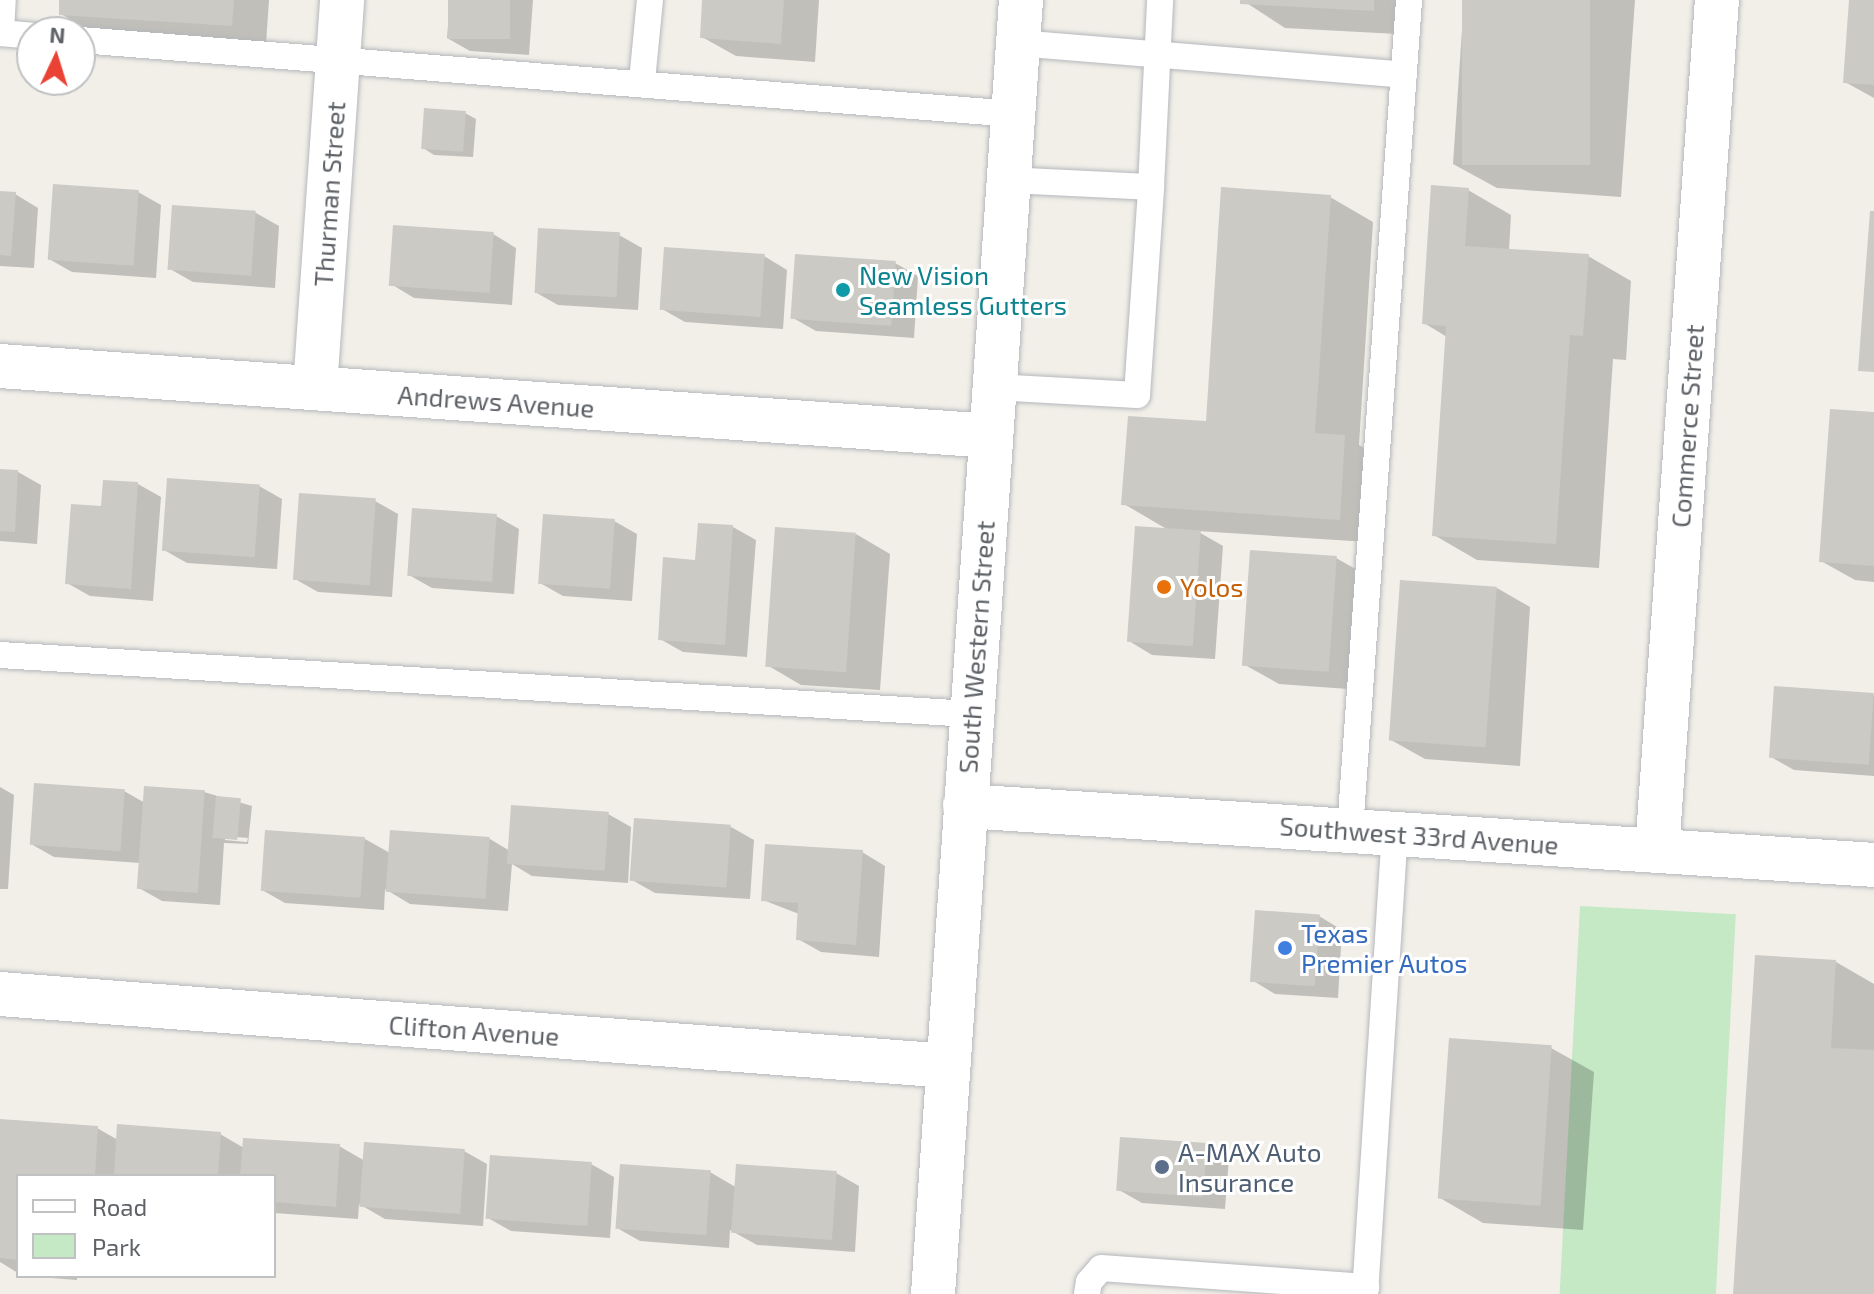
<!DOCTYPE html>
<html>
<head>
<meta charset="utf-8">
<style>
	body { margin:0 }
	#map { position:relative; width:1874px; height:1294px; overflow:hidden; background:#f1efe8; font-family:"Exo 2",sans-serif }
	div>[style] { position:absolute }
	.green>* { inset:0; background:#c5e8c5; transform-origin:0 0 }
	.shadow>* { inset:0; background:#0003 }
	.building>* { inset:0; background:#cccac5; transform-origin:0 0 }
	.roads { filter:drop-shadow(0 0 2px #b5b8bc) drop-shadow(0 0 2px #b5b8bc) }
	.service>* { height:26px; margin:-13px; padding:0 13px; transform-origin:13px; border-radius:13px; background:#fff }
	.minor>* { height:44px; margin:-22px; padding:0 22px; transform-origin:22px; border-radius:22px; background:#fff }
	.tertiary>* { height:44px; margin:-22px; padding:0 22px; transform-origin:22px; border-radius:22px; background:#fff }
	.secondary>* { height:44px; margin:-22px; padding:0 22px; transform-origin:22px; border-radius:22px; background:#fff }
	.dots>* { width:22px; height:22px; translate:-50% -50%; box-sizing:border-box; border:4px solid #fff; border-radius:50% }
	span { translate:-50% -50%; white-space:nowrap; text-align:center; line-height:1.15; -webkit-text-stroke:6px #fff; paint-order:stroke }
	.street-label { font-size:26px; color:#5f6368 }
	.culture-label { font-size:26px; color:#0d838f }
	.left { translate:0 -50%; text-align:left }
	.food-label { font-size:26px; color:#c56008 }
	.shop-label { font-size:26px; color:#366cbe }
	.service-label { font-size:26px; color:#4e5e75 }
	.legend { position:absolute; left:16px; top:1174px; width:260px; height:104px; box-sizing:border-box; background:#fff; border:2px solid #bfc1c3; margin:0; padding:10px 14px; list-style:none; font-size:24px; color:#5f6368 }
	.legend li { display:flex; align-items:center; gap:16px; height:40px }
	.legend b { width:40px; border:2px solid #bfc1c3 }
	.north { position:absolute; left:16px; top:16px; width:80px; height:80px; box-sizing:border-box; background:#fff; border:2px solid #bfc1c3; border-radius:50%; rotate:4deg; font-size:22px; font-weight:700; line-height:32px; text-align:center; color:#5f6368 }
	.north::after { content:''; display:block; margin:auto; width:28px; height:36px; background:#ea4335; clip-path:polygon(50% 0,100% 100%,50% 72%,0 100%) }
</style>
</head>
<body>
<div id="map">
	<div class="green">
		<div style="left:1580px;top:906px;width:156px;height:389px;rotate:3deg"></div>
	</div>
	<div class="shadow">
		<div style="clip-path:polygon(61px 0,269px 0,266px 44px,94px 33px,61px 14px)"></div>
		<div style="clip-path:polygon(450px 0,533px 0,529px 55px,470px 51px,447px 38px)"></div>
		<div style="clip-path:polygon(704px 0,819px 0,815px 62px,736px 56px,702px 37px)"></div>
		<div style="clip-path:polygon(1242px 0,1418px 0,1416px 35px,1285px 28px)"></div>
		<div style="clip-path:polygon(1464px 0,1635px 0,1621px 197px,1497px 188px,1453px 164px)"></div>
		<div style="clip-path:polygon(1851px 0,1874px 0,1874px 98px,1845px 82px)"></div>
		<div style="clip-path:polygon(465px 113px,476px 119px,473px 157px,434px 155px,423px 148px)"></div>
		<div style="clip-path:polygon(1468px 190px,1511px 215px,1509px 251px,1588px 256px,1631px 281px,1626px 360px,1613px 359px,1599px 568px,1477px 560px,1434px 535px,1447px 337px,1424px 323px)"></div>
		<div style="clip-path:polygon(138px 192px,161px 205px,156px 278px,72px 272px,49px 259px)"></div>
		<div style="clip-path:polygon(0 193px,15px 194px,38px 208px,34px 268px,0 266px)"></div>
		<div style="clip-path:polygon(1330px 197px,1373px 222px,1359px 445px,1388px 462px,1383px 543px,1197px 531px,1223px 546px,1215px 659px,1152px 655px,1129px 641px,1170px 531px,1124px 504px,1207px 424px)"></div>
		<div style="clip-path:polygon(174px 207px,256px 213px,279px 226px,275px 288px,193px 282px,170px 269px)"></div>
		<div style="clip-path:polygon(493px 234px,516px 248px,512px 305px,414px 298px,391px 284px)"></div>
		<div style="clip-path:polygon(619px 235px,642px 248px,638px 310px,558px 305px,535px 292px)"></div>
		<div style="clip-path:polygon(764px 256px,787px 270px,783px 329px,685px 322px,662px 309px)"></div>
		<div style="clip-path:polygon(895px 263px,918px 276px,914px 338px,816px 331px,793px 318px)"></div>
		<div style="clip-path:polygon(1874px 414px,1874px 582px,1855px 580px,1821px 561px)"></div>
		<div style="clip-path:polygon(0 471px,18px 472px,41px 485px,37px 544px,0 541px)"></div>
		<div style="clip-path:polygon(138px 484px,161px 497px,153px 601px,90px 596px,67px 583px,103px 509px)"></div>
		<div style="clip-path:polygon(259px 486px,282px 499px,277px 569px,187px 563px,164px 550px)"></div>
		<div style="clip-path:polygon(375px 501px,398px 514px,392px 597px,318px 592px,295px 579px)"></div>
		<div style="clip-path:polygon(496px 516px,519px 529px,514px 594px,432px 588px,409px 575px)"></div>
		<div style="clip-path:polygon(614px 521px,637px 534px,632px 601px,563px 596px,540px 583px)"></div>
		<div style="clip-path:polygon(733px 527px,756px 540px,747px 657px,683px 652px,660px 639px,697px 562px)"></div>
		<div style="clip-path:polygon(856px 534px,890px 554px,880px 690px,801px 685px,767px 665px)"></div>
		<div style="clip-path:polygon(1336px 558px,1370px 577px,1362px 690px,1279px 684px,1245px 665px)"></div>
		<div style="clip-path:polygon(1497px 588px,1530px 607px,1520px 766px,1425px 759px,1391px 740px)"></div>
		<div style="clip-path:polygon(1874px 695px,1874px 776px,1794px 770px,1771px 757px)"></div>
		<div style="clip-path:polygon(0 787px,14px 795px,8px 889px,0 889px)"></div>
		<div style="clip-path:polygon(evenodd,124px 791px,145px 803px,204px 792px,252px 806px,248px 844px,224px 843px,220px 905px,162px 901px,139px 888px,141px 863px,54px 857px,31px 844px,124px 791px,225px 836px,248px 838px,247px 842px,225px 840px,225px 836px)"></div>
		<div style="clip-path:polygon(608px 814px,631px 827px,628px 883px,532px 876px,512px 864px,508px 911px,410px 904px,385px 889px,384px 910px,285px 903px,262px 890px,365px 839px,390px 853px,490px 839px,510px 851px)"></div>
		<div style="clip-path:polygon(731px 827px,754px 840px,750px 899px,655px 893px,632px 880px)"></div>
		<div style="clip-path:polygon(862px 852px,885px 866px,879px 957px,821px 952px,798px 939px,799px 914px,763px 900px)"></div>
		<div style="clip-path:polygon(1319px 916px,1342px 930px,1338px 998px,1275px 994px,1252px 980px)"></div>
		<div style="clip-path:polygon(1836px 962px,1874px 984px,1874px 1294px,1735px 1294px)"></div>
		<div style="clip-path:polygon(1551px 1048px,1594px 1072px,1583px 1230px,1483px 1223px,1440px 1198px)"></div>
		<div style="clip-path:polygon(0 1121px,97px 1128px,118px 1140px,220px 1134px,244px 1148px,339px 1146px,365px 1161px,464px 1151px,487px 1164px,483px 1226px,385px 1219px,359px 1204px,358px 1219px,274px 1213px,274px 1176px,18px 1176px,18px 1273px,0 1262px)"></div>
		<div style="clip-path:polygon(1206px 1145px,1229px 1158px,1225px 1209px,1142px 1203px,1119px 1190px)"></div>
		<div style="clip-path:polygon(591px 1164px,614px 1177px,610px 1238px,511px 1231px,488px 1218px)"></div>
		<div style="clip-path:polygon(710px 1172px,737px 1188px,836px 1173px,859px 1186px,855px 1252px,757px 1245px,730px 1230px,729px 1248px,640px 1241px,617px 1228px)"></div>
		<div style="clip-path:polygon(26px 1276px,77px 1276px,77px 1280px)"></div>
	</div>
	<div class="building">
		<div style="clip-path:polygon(59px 0,234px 0,232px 26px,59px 15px)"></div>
		<div style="left:448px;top:0;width:62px;height:39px"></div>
		<div style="clip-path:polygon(702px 0,784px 0,781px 44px,700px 38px)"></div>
		<div style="clip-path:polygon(1240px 0,1374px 0,1374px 11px,1240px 4px)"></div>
		<div style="left:1462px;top:0;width:128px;height:165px"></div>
		<div style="clip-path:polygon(1849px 0,1874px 0,1874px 85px,1843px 83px)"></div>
		<div style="left:424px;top:108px;width:42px;height:41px;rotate:4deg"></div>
		<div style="left:53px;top:184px;width:86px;height:76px;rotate:4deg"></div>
		<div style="clip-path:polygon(1431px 185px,1469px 188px,1465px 246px,1589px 254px,1583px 336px,1570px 335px,1556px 544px,1432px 536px,1446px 326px,1422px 324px)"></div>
		<div style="clip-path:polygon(1221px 187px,1331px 195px,1315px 433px,1345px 435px,1340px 520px,1121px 505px,1128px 416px,1206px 421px)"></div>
		<div style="clip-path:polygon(0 191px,16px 192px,11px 256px,0 255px)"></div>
		<div style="left:172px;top:205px;width:84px;height:65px;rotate:4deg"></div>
		<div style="clip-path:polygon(1870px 211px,1874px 211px,1874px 372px,1858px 371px)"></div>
		<div style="left:393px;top:225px;width:101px;height:61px;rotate:4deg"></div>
		<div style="left:538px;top:228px;width:82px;height:65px;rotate:3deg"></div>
		<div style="left:664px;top:247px;width:101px;height:63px;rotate:4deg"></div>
		<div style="left:795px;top:254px;width:101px;height:65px;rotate:4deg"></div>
		<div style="clip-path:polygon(1830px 409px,1874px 412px,1874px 566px,1819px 562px)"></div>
		<div style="clip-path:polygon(0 469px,18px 470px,15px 532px,0 531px)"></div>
		<div style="left:167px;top:478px;width:93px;height:73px;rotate:4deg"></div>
		<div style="clip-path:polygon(103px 480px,138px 482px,131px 589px,65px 584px,71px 504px,101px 506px)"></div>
		<div style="left:299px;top:493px;width:77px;height:87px;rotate:4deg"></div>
		<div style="left:412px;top:508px;width:85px;height:68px;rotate:4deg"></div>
		<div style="left:543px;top:514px;width:72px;height:70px;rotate:4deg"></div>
		<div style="clip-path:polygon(698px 523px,733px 525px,725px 645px,658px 640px,663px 557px,695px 560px)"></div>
		<div style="left:1135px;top:526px;width:66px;height:116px;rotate:4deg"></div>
		<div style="left:775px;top:527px;width:81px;height:140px;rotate:4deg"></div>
		<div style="left:1250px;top:550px;width:87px;height:116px;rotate:4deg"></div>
		<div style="left:1400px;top:580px;width:97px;height:161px;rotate:4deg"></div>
		<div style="left:1774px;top:686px;width:100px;height:72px;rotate:4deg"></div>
		<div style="left:34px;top:783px;width:91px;height:62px;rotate:4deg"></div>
		<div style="left:144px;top:786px;width:61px;height:103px;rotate:4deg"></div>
		<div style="left:216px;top:796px;width:25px;height:42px;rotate:5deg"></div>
		<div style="left:511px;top:805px;width:98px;height:59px;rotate:4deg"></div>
		<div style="left:634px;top:818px;width:97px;height:63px;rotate:4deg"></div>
		<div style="left:265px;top:830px;width:100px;height:61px;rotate:4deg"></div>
		<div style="left:390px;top:830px;width:100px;height:62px;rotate:4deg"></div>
		<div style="clip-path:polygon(765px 844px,863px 850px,856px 945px,796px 940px,798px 903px,761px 901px)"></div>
		<div style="left:1255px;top:910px;width:65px;height:72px;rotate:4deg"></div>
		<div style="clip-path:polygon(1755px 955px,1836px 960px,1831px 1048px,1874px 1050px,1874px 1294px,1733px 1294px)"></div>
		<div style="left:1449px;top:1038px;width:103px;height:161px;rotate:4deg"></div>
		<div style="clip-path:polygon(0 1119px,98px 1126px,95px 1176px,18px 1176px,18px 1260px,0 1258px)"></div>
		<div style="clip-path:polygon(117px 1124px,221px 1132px,218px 1176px,114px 1176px)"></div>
		<div style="left:1120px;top:1137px;width:87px;height:54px;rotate:4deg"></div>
		<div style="clip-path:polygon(243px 1138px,340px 1144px,336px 1207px,274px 1202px,274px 1176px,240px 1176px)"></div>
		<div style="left:364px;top:1142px;width:101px;height:65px;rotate:4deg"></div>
		<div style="left:490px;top:1155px;width:102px;height:64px;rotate:4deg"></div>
		<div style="left:620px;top:1164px;width:91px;height:65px;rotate:4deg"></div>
		<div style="left:736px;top:1164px;width:101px;height:69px;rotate:4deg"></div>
	</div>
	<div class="roads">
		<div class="service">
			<div style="left:0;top:33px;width:32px;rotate:5deg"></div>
			<div style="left:1px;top:33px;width:33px;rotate:-87deg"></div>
			<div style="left:80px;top:40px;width:936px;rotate:4.53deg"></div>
			<div style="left:1018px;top:43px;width:387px;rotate:4.7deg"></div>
			<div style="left:642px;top:81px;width:81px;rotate:-84.4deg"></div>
			<div style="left:1008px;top:180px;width:143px;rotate:2.8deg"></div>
			<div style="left:1151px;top:187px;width:187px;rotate:-87.2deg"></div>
			<div style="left:994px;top:387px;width:143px;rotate:3.2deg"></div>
			<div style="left:1137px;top:395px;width:208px;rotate:-86.1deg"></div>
			<div style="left:0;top:655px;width:973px;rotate:3.48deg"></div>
			<div style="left:1350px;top:830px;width:832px;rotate:-85.93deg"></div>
			<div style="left:1087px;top:1294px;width:12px;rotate:-81deg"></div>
			<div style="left:1089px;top:1282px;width:18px;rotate:-49deg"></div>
			<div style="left:1101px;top:1268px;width:266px;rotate:4.1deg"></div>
			<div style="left:1365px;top:1294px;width:462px;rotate:-86.3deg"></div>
		</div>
		<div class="minor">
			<div style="left:315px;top:388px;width:389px;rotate:-86deg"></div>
			<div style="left:965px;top:806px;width:911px;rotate:3.71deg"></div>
			<div style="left:1657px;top:851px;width:853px;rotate:-85.97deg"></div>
			<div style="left:0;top:994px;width:951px;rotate:4.34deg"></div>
		</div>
		<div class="tertiary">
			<div style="left:0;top:366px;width:993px;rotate:4.04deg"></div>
		</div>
		<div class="secondary">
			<div style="left:933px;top:1294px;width:1297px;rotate:-86.11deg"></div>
		</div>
	</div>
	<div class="dots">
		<div style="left:843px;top:290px;background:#0f9aa8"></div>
		<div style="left:1164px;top:587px;background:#e8710a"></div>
		<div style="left:1285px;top:948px;background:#3f7fe0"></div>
		<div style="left:1162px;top:1167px;background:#5c6f8a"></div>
	</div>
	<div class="street-label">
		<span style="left:329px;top:194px;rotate:-86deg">Thurman Street</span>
		<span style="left:496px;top:401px;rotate:4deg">Andrews Avenue</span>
		<span style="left:1687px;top:426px;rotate:-86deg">Commerce Street</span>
		<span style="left:976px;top:647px;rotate:-86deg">South Western Street</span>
		<span style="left:1419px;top:835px;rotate:4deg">Southwest 33rd Avenue</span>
		<span style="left:474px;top:1030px;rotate:4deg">Clifton Avenue</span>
	</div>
	<div class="culture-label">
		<span class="left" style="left:859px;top:290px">New Vision<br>Seamless Gutters</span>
	</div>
	<div class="food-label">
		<span class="left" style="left:1180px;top:587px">Yolos</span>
	</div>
	<div class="shop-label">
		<span class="left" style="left:1301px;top:948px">Texas<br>Premier Autos</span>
	</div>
	<div class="service-label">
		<span class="left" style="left:1178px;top:1167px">A-MAX Auto<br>Insurance</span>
	</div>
	<ul class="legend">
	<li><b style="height:10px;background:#fff"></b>Road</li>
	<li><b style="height:22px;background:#c5e8c5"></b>Park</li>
	</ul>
	<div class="north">N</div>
</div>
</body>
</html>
